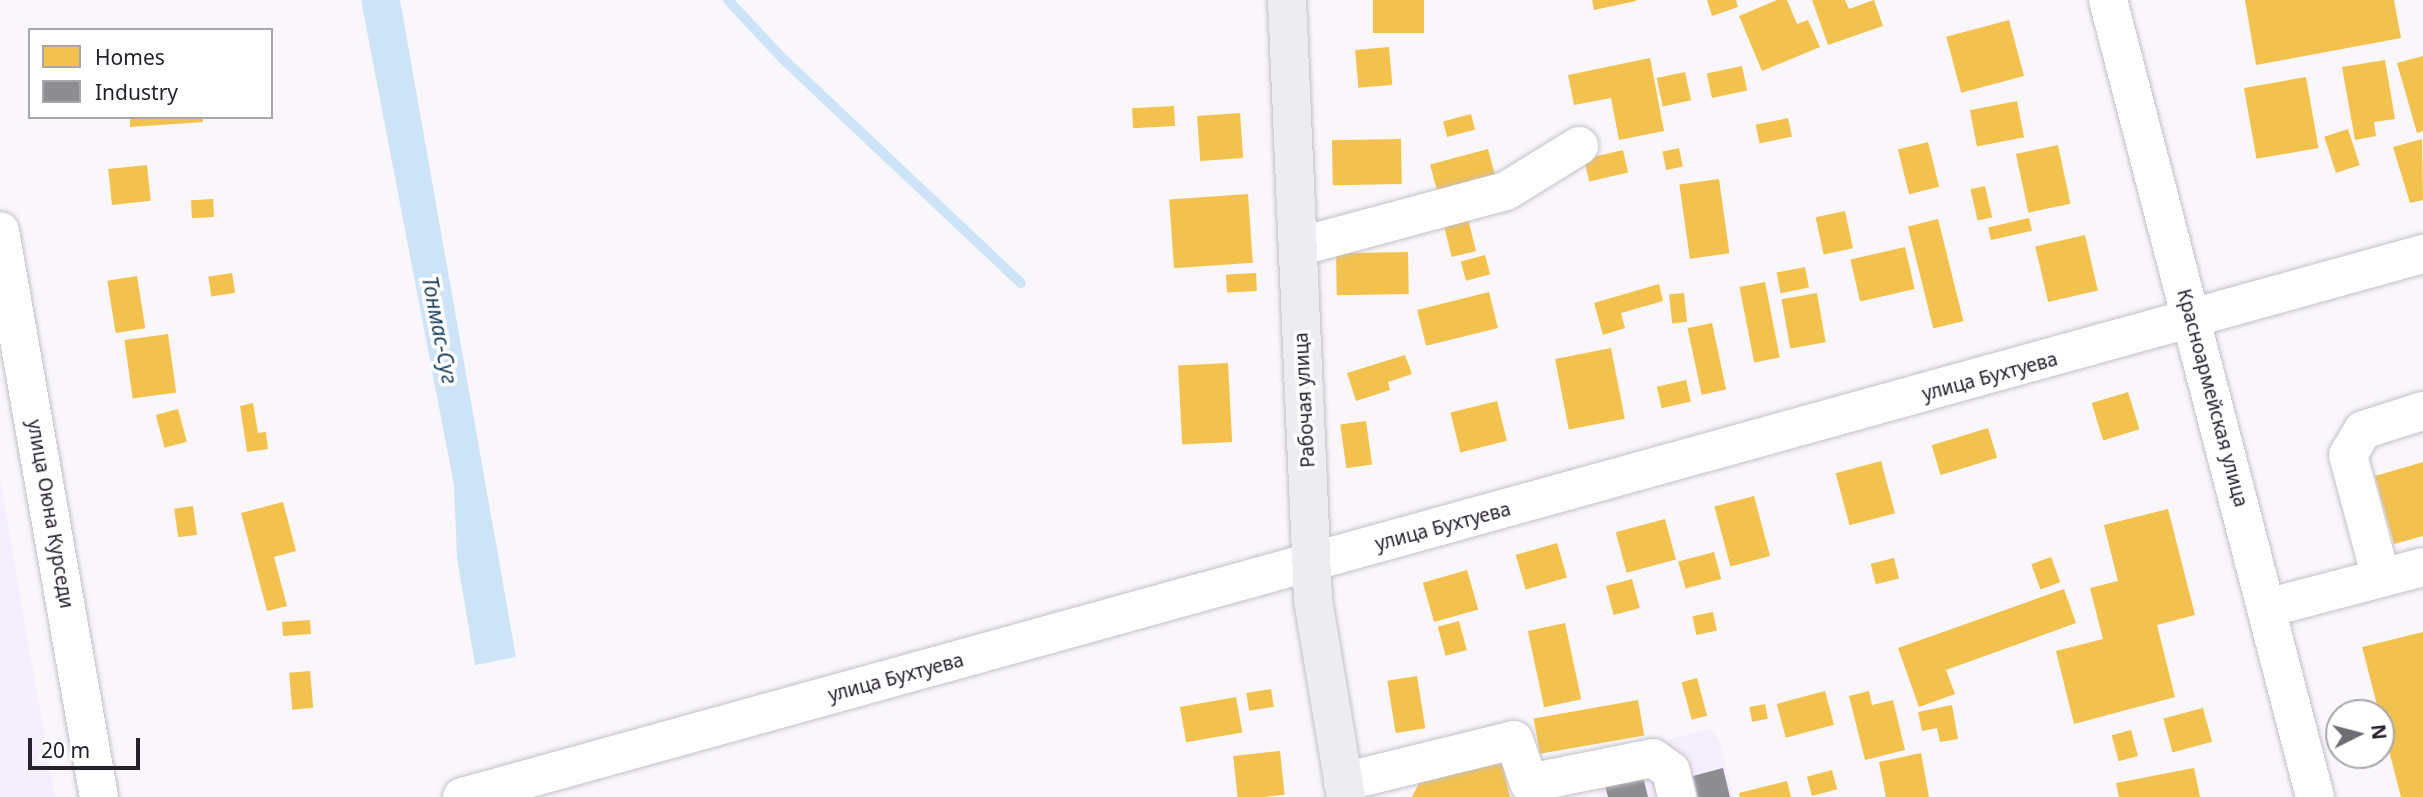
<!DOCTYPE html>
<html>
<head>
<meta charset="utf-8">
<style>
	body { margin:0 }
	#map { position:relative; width:2423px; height:797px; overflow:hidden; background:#f9f7fb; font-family:"Noto Sans",sans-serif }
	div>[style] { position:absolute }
	.built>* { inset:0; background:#f5eefc }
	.water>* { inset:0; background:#cde3f8 }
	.homes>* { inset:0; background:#f2c14e; transform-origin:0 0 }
	.industry>* { inset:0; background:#8d8d92 }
	.stream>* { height:10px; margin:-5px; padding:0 5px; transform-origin:5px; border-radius:5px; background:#cde3f8 }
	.roads { filter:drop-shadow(0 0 2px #c3bfc6) drop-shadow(0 0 2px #c3bfc6) }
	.minor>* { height:38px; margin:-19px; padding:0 19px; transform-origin:19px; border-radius:19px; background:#fefefe }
	.major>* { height:38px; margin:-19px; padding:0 19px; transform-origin:19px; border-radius:19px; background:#ececf1 }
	span { translate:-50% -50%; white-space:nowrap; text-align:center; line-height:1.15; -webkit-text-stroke:7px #fff; paint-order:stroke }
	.street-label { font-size:19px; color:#27212b }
	.water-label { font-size:21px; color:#113b59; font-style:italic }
	.legend { position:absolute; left:28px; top:28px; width:245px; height:91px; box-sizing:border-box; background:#fff; border:2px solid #a9a6aa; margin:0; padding:9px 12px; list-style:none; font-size:21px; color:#27212b }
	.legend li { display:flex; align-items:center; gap:14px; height:35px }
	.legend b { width:35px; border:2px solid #a9a6aa }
	.north { position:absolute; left:2325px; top:699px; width:70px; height:70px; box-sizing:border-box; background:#fff; border:2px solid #a9a6aa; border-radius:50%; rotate:84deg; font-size:19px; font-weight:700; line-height:28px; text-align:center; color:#27212b }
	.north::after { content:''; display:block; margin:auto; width:24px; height:32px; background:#706c74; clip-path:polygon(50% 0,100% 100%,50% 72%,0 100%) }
	.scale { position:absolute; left:28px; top:738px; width:112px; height:32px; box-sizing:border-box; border:4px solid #27212b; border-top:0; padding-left:9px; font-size:21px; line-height:24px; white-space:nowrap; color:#27212b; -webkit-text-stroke:5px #fff; paint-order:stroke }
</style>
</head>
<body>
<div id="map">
	<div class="built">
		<div style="clip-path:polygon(0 480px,55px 797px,0 797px)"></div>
		<div style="clip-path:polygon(1708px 729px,1719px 739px,1734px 797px,1600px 797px,1592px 760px)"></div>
	</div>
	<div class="water">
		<div style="clip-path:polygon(361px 0,400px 0,516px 657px,475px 665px,457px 558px,454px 485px)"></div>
	</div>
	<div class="homes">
		<div style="left:1373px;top:0;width:51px;height:33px"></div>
		<div style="clip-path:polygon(1592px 0,1636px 0,1636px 1px,1594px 10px)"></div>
		<div style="clip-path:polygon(1707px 0,1736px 0,1738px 7px,1712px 16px)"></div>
		<div style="clip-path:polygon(1777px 0,1787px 0,1797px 24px,1808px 20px,1820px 47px,1762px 71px,1739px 16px)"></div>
		<div style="clip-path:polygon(1812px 0,1845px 0,1849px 9px,1874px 0,1883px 26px,1828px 45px)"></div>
		<div style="clip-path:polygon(2245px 0,2394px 0,2401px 38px,2256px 65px)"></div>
		<div style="left:2009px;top:20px;width:58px;height:65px;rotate:75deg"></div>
		<div style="left:1389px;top:47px;width:38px;height:34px;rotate:85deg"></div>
		<div style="clip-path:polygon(2423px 56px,2423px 131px,2417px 133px,2397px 63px)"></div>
		<div style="clip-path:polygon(1650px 58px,1664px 131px,1619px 140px,1611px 98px,1574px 105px,1568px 75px)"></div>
		<div style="clip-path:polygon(2385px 60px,2395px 119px,2374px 122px,2376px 136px,2355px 140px,2342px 67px)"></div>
		<div style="left:1742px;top:66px;width:25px;height:36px;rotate:78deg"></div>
		<div style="left:1685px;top:72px;width:29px;height:29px;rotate:78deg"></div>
		<div style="left:2306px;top:77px;width:72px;height:63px;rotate:80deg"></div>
		<div style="left:2017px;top:101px;width:37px;height:48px;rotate:79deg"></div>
		<div style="left:1174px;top:106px;width:20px;height:42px;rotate:87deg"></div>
		<div style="left:1240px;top:113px;width:45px;height:43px;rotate:86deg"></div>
		<div style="left:1471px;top:114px;width:16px;height:29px;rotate:75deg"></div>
		<div style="clip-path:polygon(130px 117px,203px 117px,203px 122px,130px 127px)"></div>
		<div style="left:1788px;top:118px;width:19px;height:33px;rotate:78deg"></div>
		<div style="left:2348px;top:129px;width:38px;height:25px;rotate:72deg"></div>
		<div style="left:1401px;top:139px;width:45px;height:69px;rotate:89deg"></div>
		<div style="clip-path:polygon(2422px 139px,2423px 200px,2410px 203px,2393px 147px)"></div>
		<div style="left:1928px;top:142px;width:46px;height:31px;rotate:76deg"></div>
		<div style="left:2058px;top:145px;width:60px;height:43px;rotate:78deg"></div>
		<div style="left:1679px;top:148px;width:19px;height:17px;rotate:78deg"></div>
		<div style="left:1488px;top:149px;width:30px;height:60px;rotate:75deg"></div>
		<div style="left:1623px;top:150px;width:23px;height:40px;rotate:77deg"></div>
		<div style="left:147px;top:165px;width:36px;height:39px;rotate:84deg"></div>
		<div style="left:1719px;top:179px;width:75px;height:40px;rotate:82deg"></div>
		<div style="left:1985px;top:186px;width:32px;height:15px;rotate:77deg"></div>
		<div style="left:1248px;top:194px;width:69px;height:79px;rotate:86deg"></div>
		<div style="left:213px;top:199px;width:18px;height:22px;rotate:87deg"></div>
		<div style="left:1845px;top:211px;width:38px;height:30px;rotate:78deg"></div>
		<div style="left:2029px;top:218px;width:13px;height:42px;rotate:77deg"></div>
		<div style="left:1468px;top:219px;width:33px;height:25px;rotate:76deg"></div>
		<div style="left:1938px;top:219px;width:105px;height:31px;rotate:76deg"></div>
		<div style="left:2085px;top:235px;width:57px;height:51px;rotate:77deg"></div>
		<div style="left:1905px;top:247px;width:43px;height:56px;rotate:77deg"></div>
		<div style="left:1408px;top:252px;width:42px;height:72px;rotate:89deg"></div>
		<div style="left:1485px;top:255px;width:20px;height:25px;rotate:75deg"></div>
		<div style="left:1805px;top:267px;width:21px;height:29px;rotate:79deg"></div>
		<div style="left:232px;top:273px;width:20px;height:24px;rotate:81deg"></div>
		<div style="left:1256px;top:273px;width:18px;height:30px;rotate:87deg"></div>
		<div style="left:137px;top:276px;width:53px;height:30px;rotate:81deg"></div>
		<div style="left:1765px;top:282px;width:77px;height:26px;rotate:79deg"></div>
		<div style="clip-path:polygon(1659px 284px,1663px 301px,1621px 313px,1625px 328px,1603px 335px,1594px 303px)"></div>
		<div style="left:1489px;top:292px;width:37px;height:74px;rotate:76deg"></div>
		<div style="left:1684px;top:293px;width:29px;height:15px;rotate:84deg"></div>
		<div style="left:1817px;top:293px;width:50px;height:36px;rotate:80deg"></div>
		<div style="left:1712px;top:323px;width:68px;height:25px;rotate:78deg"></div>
		<div style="left:168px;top:334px;width:59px;height:44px;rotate:82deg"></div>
		<div style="left:1611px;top:348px;width:72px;height:57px;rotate:79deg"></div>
		<div style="clip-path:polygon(1405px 355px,1412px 374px,1388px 382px,1390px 390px,1356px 401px,1347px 373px)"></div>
		<div style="left:1228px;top:363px;width:79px;height:50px;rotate:87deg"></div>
		<div style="left:1686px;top:380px;width:22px;height:30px;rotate:77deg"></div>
		<div style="left:2128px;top:392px;width:39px;height:38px;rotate:73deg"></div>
		<div style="left:1497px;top:401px;width:41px;height:48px;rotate:76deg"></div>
		<div style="clip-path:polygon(253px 403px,258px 433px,266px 432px,268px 449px,247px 452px,240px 406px)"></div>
		<div style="left:178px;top:409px;width:34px;height:23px;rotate:75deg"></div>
		<div style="left:1366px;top:421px;width:44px;height:26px;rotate:82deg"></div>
		<div style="left:1988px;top:428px;width:31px;height:59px;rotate:73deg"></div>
		<div style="left:1881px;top:461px;width:54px;height:47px;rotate:75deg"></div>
		<div style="clip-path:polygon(2423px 462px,2423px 536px,2394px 544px,2375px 476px)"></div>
		<div style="left:1754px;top:496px;width:62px;height:41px;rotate:75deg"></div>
		<div style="clip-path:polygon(283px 502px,296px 551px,274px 557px,287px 606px,267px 611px,241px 513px)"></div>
		<div style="left:193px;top:506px;width:29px;height:19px;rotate:82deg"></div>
		<div style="clip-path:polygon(2168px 509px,2195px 615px,2157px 625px,2175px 697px,2074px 724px,2056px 651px,2103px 639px,2090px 588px,2118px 581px,2104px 525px)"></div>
		<div style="left:1665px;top:519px;width:42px;height:51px;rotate:75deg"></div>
		<div style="left:1557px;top:543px;width:36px;height:43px;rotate:74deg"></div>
		<div style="left:1714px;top:552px;width:28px;height:37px;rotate:75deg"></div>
		<div style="left:2051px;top:557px;width:27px;height:21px;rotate:70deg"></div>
		<div style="left:1894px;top:558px;width:21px;height:24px;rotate:76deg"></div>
		<div style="left:1467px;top:570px;width:41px;height:46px;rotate:74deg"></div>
		<div style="left:1632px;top:579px;width:30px;height:27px;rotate:75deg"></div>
		<div style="clip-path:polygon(2064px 589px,2076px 623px,1946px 670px,1955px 694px,1919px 707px,1898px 648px)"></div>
		<div style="left:1713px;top:612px;width:19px;height:21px;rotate:78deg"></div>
		<div style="left:310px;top:620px;width:14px;height:28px;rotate:86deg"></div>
		<div style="left:1459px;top:621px;width:30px;height:22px;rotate:75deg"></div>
		<div style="left:1565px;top:623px;width:78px;height:38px;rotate:78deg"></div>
		<div style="clip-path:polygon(2423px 632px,2423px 797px,2401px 797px,2362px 647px)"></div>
		<div style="left:310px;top:671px;width:37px;height:21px;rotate:85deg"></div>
		<div style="left:1417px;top:676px;width:53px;height:30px;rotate:81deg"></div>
		<div style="left:1697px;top:678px;width:39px;height:16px;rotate:75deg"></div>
		<div style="left:1271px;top:689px;width:18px;height:25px;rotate:81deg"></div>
		<div style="left:1825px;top:691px;width:35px;height:50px;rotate:75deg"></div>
		<div style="clip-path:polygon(1869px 691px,1872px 705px,1893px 700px,1905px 750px,1865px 760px,1849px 696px)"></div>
		<div style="left:1236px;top:697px;width:36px;height:57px;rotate:80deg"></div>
		<div style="left:1638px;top:700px;width:36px;height:106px;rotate:80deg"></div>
		<div style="left:1765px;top:704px;width:15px;height:16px;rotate:79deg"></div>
		<div style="clip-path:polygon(1952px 705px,1958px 739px,1940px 742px,1937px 728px,1922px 731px,1918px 712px)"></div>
		<div style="left:2203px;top:708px;width:35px;height:41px;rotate:75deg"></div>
		<div style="left:2131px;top:730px;width:27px;height:20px;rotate:75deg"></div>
		<div style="left:1280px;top:751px;width:44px;height:47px;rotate:84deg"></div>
		<div style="clip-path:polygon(1499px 752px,1510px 797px,1412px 797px,1426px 769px)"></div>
		<div style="clip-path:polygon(1921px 753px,1929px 797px,1886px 797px,1879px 762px)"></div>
		<div style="clip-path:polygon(2194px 768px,2200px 797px,2119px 797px,2116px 783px)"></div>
		<div style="left:1832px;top:770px;width:20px;height:26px;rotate:75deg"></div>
		<div style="clip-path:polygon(1787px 781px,1791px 797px,1740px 797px,1739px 793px)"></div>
	</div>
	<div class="industry">
		<div style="clip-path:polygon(1641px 768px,1648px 797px,1608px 797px,1603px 778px)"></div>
		<div style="clip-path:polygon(1723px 768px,1730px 797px,1698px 797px,1693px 776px)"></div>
	</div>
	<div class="stream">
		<div style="left:728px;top:0;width:79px;rotate:47deg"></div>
		<div style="left:782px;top:58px;width:328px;rotate:43.3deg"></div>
	</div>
	<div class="roads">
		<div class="minor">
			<div style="left:2108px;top:0;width:823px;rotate:75.44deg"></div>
			<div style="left:0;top:231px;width:575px;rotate:80.08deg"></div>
			<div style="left:1298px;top:247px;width:215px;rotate:-15.1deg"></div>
			<div style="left:1506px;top:191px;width:86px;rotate:-31.7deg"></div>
			<div style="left:2381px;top:578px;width:127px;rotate:-105deg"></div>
			<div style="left:2348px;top:455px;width:29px;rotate:-59deg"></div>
			<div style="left:2363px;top:430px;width:63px;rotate:-17.6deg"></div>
			<div style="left:2267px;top:608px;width:161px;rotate:-14.7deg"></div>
			<div style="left:1343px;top:782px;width:176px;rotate:-13.8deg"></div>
			<div style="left:1514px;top:740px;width:46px;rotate:70.8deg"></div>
			<div style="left:1529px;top:783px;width:126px;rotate:-11.4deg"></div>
			<div style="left:1653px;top:758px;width:22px;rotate:36deg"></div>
			<div style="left:1671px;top:771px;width:27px;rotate:77deg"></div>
			<div style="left:462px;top:797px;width:2035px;rotate:-15.48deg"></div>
		</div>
		<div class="major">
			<div style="left:1287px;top:0;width:601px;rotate:87.52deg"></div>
			<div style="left:1313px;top:600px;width:200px;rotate:80.5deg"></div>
		</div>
	</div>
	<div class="street-label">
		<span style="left:1990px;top:377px;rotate:-15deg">улица Бухтуева</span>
		<span style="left:2212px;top:398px;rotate:75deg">Красноармейская улица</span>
		<span style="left:1305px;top:400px;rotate:-93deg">Рабочая улица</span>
		<span style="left:50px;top:514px;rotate:80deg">улица Оюна Курседи</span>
		<span style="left:1443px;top:527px;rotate:-15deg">улица Бухтуева</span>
		<span style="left:896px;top:678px;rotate:-15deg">улица Бухтуева</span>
	</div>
	<div class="water-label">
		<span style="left:440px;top:330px;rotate:79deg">Тонмас-Суг</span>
	</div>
	<ul class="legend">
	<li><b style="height:19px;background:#f2c14e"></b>Homes</li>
	<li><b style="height:19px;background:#8d8d92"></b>Industry</li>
	</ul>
	<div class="north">N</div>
	<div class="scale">20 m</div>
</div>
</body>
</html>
